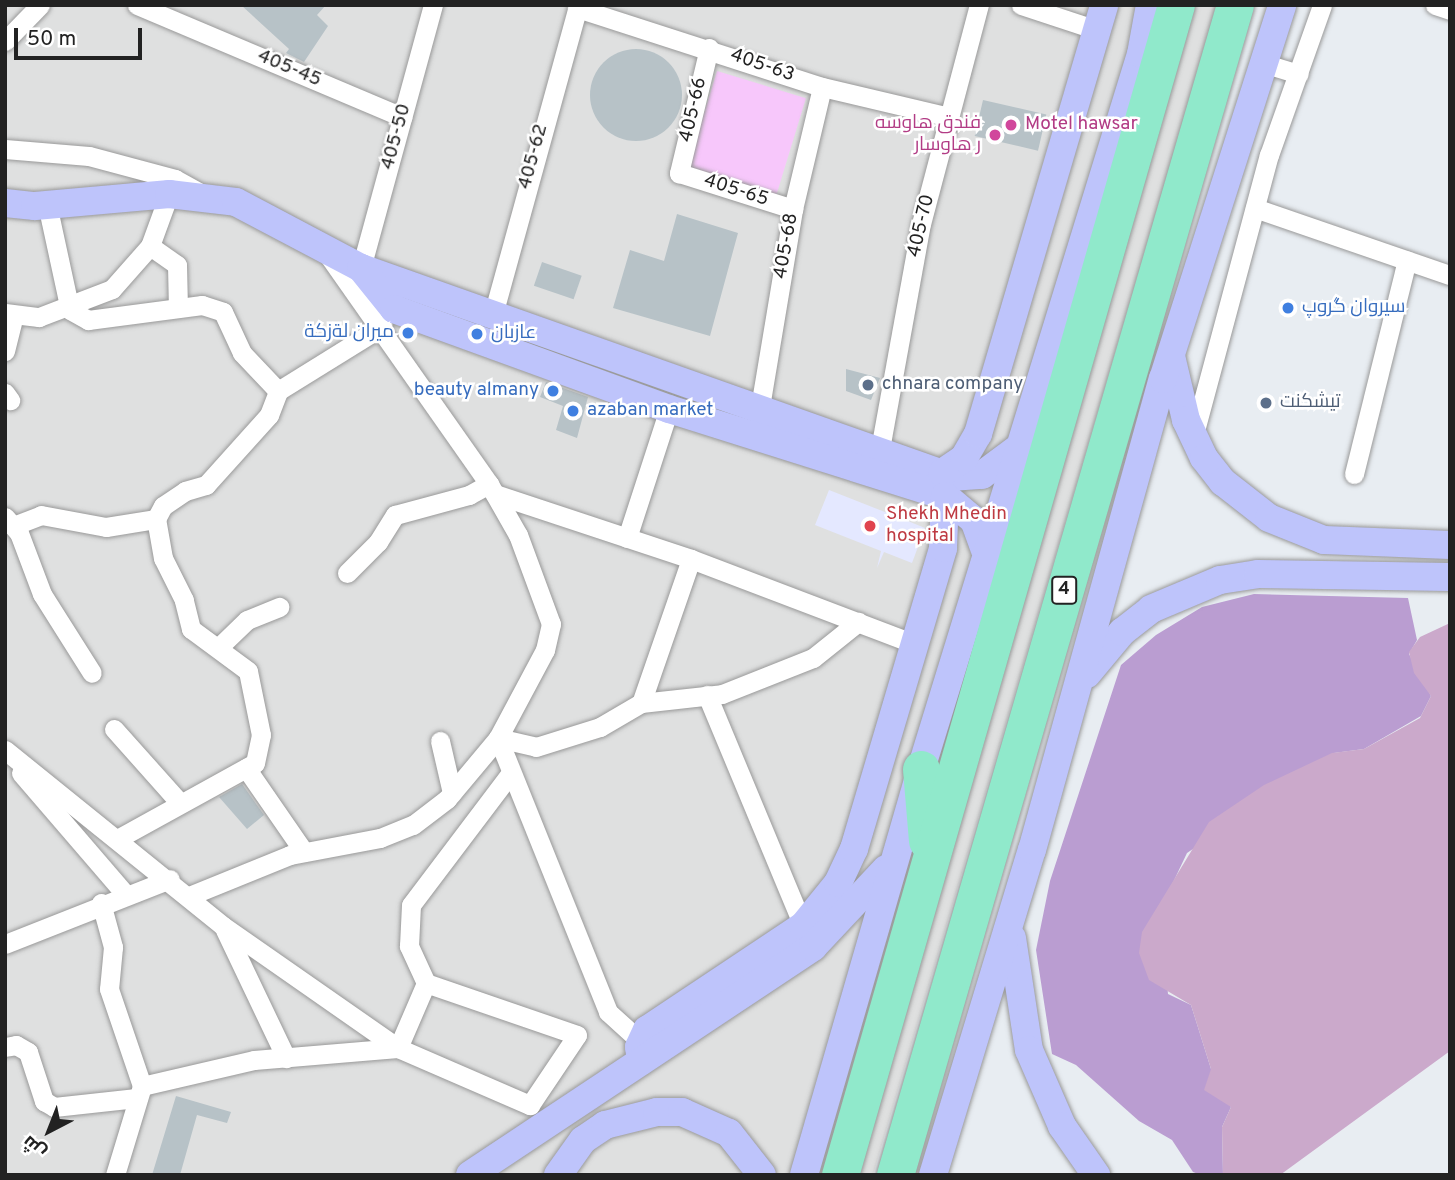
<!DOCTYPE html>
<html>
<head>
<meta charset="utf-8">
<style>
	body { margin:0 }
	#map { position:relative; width:1455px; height:1180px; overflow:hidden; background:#e8edf2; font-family:Overpass,Cairo,sans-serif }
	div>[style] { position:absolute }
	.residential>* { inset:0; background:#dfe0e0 }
	.education>* { inset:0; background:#e4e8ff }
	.forest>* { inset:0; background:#ba9dd1 }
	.cemetery>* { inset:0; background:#cba9cb }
	.park>* { inset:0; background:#f7c7fb; transform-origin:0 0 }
	.building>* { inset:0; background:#b7c2c7; transform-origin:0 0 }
	.round { border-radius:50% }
	.roads { filter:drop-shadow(0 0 2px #999) drop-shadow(0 0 2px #999) }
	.street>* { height:19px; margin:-9.5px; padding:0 9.5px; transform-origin:9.5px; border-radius:9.5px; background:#fff }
	.secondary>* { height:28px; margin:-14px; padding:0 14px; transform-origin:14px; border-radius:14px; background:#bec4fb }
	.highway>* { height:37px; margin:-18.5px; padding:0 18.5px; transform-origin:18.5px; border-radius:18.5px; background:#90e9cb }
	.dots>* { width:19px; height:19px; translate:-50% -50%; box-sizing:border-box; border:4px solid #fff; border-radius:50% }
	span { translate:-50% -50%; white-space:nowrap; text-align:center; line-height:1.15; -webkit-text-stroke:5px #fff; paint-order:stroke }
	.shield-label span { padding:2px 5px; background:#fff; border:2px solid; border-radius:5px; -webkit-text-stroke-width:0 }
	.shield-label { font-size:18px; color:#222; font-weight:700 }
	.street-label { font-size:19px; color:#222 }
	.hotel-label { font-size:19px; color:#b23c85 }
	.right { translate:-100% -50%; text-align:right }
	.left { translate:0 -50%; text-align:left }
	.shop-label { font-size:19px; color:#366cbe }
	.service-label { font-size:19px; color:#4e5e75 }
	.health-label { font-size:19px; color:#be3a42 }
	.frame { position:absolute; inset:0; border:7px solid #222; pointer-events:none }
	.north { position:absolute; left:14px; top:1096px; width:70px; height:70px; -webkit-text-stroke:5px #fff; paint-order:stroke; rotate:222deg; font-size:19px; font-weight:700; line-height:28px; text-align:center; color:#222 }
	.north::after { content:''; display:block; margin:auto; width:24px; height:32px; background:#222; clip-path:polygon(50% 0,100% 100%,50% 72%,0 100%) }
	.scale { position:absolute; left:14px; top:28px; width:128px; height:32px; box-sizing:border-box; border:4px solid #222; border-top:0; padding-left:9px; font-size:21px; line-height:24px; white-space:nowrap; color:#222; -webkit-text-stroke:5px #fff; paint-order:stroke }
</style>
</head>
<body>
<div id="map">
	<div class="residential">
		<div style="clip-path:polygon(5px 5px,1217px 5px,873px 1175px,5px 1175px)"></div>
	</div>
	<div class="education">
		<div style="clip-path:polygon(829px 490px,895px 516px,903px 501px,898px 517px,925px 528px,912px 563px,884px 552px,877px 568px,881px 551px,815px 525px)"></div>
	</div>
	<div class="forest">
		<div style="clip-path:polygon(1254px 594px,1408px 598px,1417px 640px,1409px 654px,1431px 696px,1421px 716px,1364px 749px,1334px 753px,1187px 853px,1160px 910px,1168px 994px,1191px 1005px,1211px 1069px,1231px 1107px,1222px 1127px,1223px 1175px,1201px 1175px,1193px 1172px,1172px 1140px,1139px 1121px,1076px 1065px,1052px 1054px,1036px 950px,1050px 881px,1121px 665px,1156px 635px,1202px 607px)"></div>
	</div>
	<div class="cemetery">
		<div style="clip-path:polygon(1450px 623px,1450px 1051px,1280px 1175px,1223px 1175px,1222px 1127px,1231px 1107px,1204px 1090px,1211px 1069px,1191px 1005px,1149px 980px,1139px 953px,1142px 932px,1209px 822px,1264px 785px,1332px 753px,1364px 749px,1420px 718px,1431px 696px,1414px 673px,1409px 652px,1420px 637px)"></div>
	</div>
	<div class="park">
		<div style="left:717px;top:71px;width:93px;height:102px;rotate:17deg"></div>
	</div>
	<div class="building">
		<div style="clip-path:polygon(241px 5px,326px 5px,317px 15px,328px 26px,304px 62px,286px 53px,289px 49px)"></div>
		<div class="round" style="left:590px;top:49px;width:92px;height:92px"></div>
		<div style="left:983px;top:100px;width:65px;height:37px;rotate:13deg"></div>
		<div style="clip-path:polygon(677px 214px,738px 233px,710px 336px,613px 308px,630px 250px,664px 261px)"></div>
		<div style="left:542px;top:262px;width:42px;height:25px;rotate:19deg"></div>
		<div style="clip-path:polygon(846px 369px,880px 378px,871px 400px,846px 391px)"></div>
		<div style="clip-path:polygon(546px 382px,588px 397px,577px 438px,556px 430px,563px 406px,540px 397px)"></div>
		<div style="clip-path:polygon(242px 784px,264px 815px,247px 829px,219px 797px)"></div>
		<div style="clip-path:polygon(176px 1096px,231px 1112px,227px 1123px,197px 1115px,180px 1175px,152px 1175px)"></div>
	</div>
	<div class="roads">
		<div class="street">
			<div style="left:137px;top:5px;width:288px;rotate:22.9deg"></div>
			<div style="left:1021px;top:5px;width:80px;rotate:18.2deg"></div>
			<div style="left:1435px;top:5px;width:16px;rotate:18deg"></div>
			<div style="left:577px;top:8px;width:257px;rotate:17.9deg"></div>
			<div style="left:822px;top:87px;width:130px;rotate:13.3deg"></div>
			<div style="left:5px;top:41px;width:50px;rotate:-45.8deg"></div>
			<div style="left:709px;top:48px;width:129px;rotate:103.5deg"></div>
			<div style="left:679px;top:173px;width:120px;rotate:17.5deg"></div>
			<div style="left:1266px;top:64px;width:34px;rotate:17deg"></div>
			<div style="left:5px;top:149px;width:84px;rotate:4.8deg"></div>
			<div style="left:89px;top:156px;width:89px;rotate:15deg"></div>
			<div style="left:175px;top:179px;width:29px;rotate:29deg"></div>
			<div style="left:47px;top:204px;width:108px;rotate:77.8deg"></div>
			<div style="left:70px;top:310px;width:21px;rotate:29deg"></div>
			<div style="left:88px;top:320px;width:115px;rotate:-7.5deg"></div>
			<div style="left:202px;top:305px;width:22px;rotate:18deg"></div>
			<div style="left:223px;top:312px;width:45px;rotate:65.1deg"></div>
			<div style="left:242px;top:353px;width:52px;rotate:46.5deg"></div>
			<div style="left:1255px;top:208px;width:206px;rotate:19deg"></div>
			<div style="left:150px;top:246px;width:33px;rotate:35deg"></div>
			<div style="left:177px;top:265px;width:43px;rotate:88.7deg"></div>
			<div style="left:361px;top:268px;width:273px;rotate:-74.7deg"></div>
			<div style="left:494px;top:311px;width:317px;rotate:-74.6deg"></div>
			<div style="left:5px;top:313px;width:34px;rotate:7deg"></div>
			<div style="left:39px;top:317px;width:78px;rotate:-21deg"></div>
			<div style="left:112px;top:289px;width:57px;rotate:-48.5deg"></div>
			<div style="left:150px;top:246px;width:55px;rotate:-69.9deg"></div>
			<div style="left:5px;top:351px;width:36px;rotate:-76deg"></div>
			<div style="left:5px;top:393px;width:9px;rotate:54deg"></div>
			<div style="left:760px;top:407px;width:201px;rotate:-80.5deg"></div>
			<div style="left:793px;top:209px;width:125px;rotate:-76.6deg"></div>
			<div style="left:1193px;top:438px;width:293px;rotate:-75deg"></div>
			<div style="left:1269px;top:155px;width:159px;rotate:-70.5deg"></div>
			<div style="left:880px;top:449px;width:229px;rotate:-79.7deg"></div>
			<div style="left:921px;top:224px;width:227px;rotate:-75.2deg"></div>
			<div style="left:1354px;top:474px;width:220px;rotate:-76.1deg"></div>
			<div style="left:495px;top:494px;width:206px;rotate:18.3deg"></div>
			<div style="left:691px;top:559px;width:152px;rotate:109.1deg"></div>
			<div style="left:5px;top:517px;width:21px;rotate:49deg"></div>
			<div style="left:19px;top:533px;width:65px;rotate:69.3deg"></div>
			<div style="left:42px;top:594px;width:93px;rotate:57.7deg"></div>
			<div style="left:13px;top:526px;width:30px;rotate:-21deg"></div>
			<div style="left:41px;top:515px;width:66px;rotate:10.5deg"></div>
			<div style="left:106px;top:527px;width:51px;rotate:-9.1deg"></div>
			<div style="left:627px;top:538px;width:136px;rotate:-72deg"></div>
			<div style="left:691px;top:559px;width:240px;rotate:20.8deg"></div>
			<div style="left:347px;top:573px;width:44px;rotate:-45deg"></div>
			<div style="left:378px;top:542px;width:32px;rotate:-58deg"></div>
			<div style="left:395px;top:515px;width:77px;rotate:-15.1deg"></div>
			<div style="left:469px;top:495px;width:23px;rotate:-29deg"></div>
			<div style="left:219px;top:647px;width:39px;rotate:-44deg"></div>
			<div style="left:247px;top:620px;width:35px;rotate:-22deg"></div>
			<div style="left:707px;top:695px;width:250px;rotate:67.4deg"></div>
			<div style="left:114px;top:729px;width:99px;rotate:48.3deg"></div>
			<div style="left:498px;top:738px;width:39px;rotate:13deg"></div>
			<div style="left:536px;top:747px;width:67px;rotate:-17.4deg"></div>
			<div style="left:600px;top:727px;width:48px;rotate:-30.3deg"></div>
			<div style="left:641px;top:703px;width:81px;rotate:-6.3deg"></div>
			<div style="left:722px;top:694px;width:98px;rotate:-21.6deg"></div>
			<div style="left:813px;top:658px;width:58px;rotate:-38.7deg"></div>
			<div style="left:498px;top:738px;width:295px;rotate:68.1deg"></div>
			<div style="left:608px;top:1012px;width:43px;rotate:42.2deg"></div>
			<div style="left:440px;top:741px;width:53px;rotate:77deg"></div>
			<div style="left:5px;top:750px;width:280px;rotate:38.9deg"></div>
			<div style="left:223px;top:926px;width:213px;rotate:34.9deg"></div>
			<div style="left:398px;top:1048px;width:144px;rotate:23.4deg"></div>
			<div style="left:530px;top:1105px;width:84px;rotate:-56.1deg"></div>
			<div style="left:577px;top:1035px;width:160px;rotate:-161deg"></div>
			<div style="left:426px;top:983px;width:71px;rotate:113.3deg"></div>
			<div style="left:246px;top:768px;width:102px;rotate:55.4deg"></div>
			<div style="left:21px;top:773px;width:160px;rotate:49.3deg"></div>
			<div style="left:119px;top:838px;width:155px;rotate:-28.9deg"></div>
			<div style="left:255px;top:763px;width:29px;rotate:-78deg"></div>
			<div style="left:261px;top:735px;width:65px;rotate:-101.5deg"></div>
			<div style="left:248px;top:671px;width:71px;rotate:-143.6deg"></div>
			<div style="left:191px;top:629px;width:30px;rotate:-104deg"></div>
			<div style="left:184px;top:600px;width:47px;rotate:-116.6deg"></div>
			<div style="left:163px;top:558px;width:40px;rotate:-100deg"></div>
			<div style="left:156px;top:519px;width:15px;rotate:-62deg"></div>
			<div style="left:163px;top:506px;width:27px;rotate:-34deg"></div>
			<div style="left:185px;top:491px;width:22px;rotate:-16deg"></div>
			<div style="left:206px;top:485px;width:94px;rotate:-48deg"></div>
			<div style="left:269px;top:415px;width:26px;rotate:-69deg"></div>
			<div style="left:278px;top:391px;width:123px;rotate:-31.8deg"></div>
			<div style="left:189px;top:896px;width:109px;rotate:-22.1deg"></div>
			<div style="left:290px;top:855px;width:92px;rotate:-10.7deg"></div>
			<div style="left:380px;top:838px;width:35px;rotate:-22deg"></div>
			<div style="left:413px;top:825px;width:43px;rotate:-37.4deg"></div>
			<div style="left:447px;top:799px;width:80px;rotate:-50.1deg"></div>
			<div style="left:498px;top:738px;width:100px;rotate:-61.9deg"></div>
			<div style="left:545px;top:650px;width:27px;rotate:-77deg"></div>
			<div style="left:551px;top:624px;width:95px;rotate:-110.3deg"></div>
			<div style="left:518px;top:535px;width:59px;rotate:-119.6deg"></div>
			<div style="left:489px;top:484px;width:280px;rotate:-125.1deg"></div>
			<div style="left:101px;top:903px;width:46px;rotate:74.7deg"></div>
			<div style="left:113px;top:947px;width:42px;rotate:95.4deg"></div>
			<div style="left:109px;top:989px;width:102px;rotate:71.2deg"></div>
			<div style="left:225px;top:930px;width:142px;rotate:64.5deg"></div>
			<div style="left:5px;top:944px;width:177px;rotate:-21.5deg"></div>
			<div style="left:426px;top:983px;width:41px;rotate:-114.7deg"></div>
			<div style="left:409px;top:946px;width:41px;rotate:-87.2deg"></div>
			<div style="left:411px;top:905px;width:166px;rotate:-52.9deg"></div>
			<div style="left:5px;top:1047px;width:11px;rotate:-10deg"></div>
			<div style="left:16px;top:1045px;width:14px;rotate:30deg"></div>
			<div style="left:28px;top:1052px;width:52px;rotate:71.9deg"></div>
			<div style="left:44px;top:1101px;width:12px;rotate:31deg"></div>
			<div style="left:54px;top:1107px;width:83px;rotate:-6.2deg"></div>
			<div style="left:115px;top:1175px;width:93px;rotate:-73.1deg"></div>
			<div style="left:142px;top:1086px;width:115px;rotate:-13.1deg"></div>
			<div style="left:254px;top:1060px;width:144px;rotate:-4.8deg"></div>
		</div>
		<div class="secondary">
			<div style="left:5px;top:203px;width:30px;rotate:6deg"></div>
			<div style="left:35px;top:206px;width:135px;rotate:-5.1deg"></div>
			<div style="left:169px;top:194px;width:67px;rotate:6.8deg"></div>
			<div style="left:236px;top:202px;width:141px;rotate:27.8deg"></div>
			<div style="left:361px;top:268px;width:626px;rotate:19.51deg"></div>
			<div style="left:951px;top:477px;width:31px;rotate:-4deg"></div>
			<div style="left:982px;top:475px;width:49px;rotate:-36.6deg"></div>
			<div style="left:361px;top:268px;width:53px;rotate:51.2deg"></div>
			<div style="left:394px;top:309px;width:293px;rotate:20deg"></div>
			<div style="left:669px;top:409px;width:289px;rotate:17.5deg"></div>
			<div style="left:945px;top:496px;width:38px;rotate:40deg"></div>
			<div style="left:974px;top:520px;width:38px;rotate:70deg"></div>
			<div style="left:1171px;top:356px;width:66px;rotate:76.8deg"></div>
			<div style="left:1186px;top:420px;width:42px;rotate:64.7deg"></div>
			<div style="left:1204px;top:458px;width:31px;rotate:52deg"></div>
			<div style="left:1223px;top:482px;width:58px;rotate:38deg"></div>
			<div style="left:1269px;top:518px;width:59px;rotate:21.8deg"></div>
			<div style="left:1324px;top:540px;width:126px;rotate:2.3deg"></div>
			<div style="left:942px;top:473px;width:27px;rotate:-34deg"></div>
			<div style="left:964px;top:458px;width:28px;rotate:-60deg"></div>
			<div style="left:978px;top:434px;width:447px;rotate:-73.6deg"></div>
			<div style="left:1087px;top:674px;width:55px;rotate:-50.2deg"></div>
			<div style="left:1122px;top:632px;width:37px;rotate:-38deg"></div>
			<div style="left:1151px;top:609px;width:75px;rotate:-22.8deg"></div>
			<div style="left:1220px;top:580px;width:38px;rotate:-9deg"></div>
			<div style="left:1258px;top:574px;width:192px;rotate:0.9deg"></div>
			<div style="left:1012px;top:938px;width:113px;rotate:81.4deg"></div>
			<div style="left:1029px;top:1050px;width:83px;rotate:66.5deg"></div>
			<div style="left:1062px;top:1126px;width:60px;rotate:55.2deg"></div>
			<div style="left:641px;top:1061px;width:14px;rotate:-98deg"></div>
			<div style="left:639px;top:1047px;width:19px;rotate:-65deg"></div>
			<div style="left:647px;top:1030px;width:187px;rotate:-33.7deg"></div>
			<div style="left:803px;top:926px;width:55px;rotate:-50.9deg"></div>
			<div style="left:838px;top:883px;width:38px;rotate:-65deg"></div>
			<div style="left:854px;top:849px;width:314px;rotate:-73.5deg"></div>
			<div style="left:943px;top:548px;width:52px;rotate:-87.8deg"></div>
			<div style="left:470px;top:1175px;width:412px;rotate:-33.6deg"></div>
			<div style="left:813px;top:947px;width:107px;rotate:-46.9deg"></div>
			<div style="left:558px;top:1175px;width:43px;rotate:-54.5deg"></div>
			<div style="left:583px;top:1140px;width:27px;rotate:-34deg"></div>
			<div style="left:605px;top:1125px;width:54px;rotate:-14deg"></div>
			<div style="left:657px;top:1112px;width:25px"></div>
			<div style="left:682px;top:1112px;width:51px;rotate:24.1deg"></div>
			<div style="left:729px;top:1133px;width:53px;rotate:51.8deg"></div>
			<div style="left:804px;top:1175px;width:423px;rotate:-73.9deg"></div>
			<div style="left:921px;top:769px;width:748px;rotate:-72.9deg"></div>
			<div style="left:1141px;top:54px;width:50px;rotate:-79.6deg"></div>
			<div style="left:933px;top:1175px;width:340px;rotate:-73.1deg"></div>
			<div style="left:1032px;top:850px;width:489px;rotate:-74.5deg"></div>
			<div style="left:1163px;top:379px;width:392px;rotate:-72.3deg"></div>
		</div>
		<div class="highway">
			<div style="left:921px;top:769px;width:72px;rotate:85.2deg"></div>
			<div style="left:840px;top:1175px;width:1217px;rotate:-73.98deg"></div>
			<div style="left:895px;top:1175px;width:1218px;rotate:-73.8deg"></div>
		</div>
	</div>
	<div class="dots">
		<div style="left:1011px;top:125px;background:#d1479c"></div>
		<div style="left:995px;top:135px;background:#d1479c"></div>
		<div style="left:1288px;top:308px;background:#3f7fe0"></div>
		<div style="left:408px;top:333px;background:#3f7fe0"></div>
		<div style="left:477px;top:334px;background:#3f7fe0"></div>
		<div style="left:868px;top:385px;background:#5c6f8a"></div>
		<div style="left:553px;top:391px;background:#3f7fe0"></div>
		<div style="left:1266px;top:403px;background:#5c6f8a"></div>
		<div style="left:573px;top:411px;background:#3f7fe0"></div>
		<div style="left:870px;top:526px;background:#e0444e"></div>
	</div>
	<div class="shield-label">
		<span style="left:1064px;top:590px">4</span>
	</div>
	<div class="street-label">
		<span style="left:762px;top:66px;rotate:19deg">405-63</span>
		<span style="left:289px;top:69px;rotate:23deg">405-45</span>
		<span style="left:694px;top:110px;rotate:-77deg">405-66</span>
		<span style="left:397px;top:137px;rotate:-75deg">405-50</span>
		<span style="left:534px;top:157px;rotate:-75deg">405-62</span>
		<span style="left:736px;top:191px;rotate:18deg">405-65</span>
		<span style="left:922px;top:226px;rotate:-77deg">405-70</span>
		<span style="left:787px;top:246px;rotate:-80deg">405-68</span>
	</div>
	<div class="hotel-label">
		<span class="right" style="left:981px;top:135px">فندق هاوسه<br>ر هاوسار</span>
		<span class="left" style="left:1025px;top:125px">Motel hawsar</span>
	</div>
	<div class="shop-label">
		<span class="left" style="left:1302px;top:308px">سیروان گروپ</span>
		<span class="right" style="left:394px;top:333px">ميران لةزكة</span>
		<span class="left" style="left:491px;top:334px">عازبان</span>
		<span class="right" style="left:539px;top:391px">beauty almany</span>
		<span class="left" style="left:587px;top:411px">azaban market</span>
	</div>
	<div class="service-label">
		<span class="left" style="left:882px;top:385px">chnara company</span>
		<span class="left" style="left:1280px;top:403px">تيشكنت</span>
	</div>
	<div class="health-label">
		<span class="left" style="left:886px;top:526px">Shekh Mhedin<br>hospital</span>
	</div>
	<div class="frame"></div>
	<div class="north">ش</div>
	<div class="scale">50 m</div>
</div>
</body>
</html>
